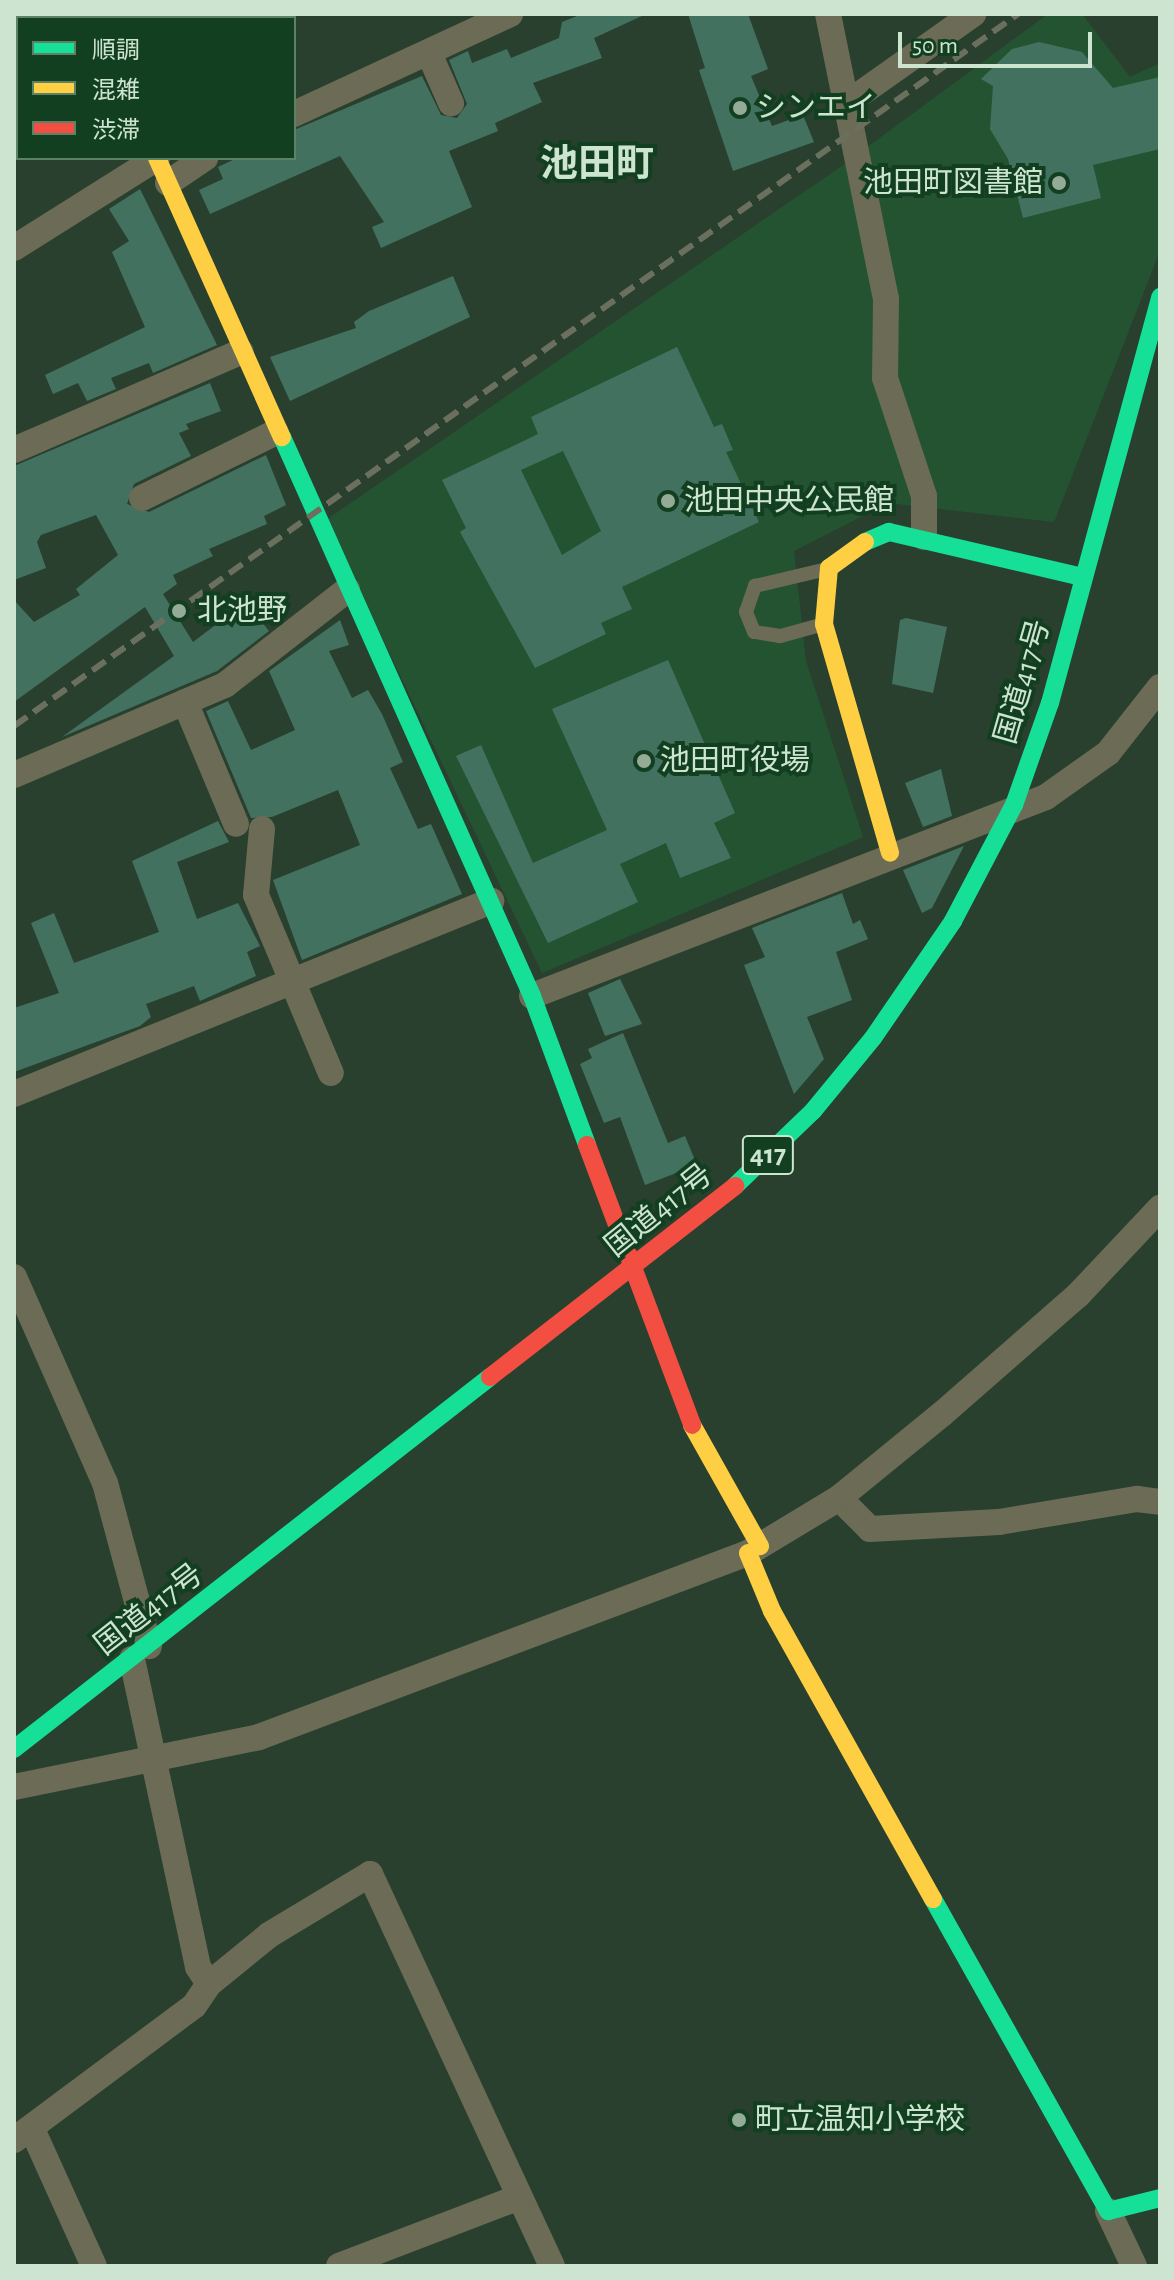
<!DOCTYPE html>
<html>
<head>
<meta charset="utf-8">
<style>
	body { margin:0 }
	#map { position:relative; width:1174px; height:2280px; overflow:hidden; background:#29402f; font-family:"Alegreya Sans","Noto Sans JP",sans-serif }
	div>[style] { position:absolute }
	.built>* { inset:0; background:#245332 }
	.building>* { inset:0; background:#437160 }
	.lane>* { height:14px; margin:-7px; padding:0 7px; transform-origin:7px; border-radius:7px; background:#6c6b55 }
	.street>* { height:26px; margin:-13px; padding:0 13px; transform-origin:13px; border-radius:13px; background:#6c6b55 }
	.fast>* { height:18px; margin:-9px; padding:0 9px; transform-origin:9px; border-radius:9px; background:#16e098 }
	.slow>* { height:18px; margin:-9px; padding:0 9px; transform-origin:9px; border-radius:9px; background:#ffcf43 }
	.jam>* { height:18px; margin:-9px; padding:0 9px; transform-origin:9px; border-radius:9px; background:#f24e42 }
	.rail>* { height:6px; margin-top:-3px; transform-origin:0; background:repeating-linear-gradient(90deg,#6b6f5d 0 16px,transparent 0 24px) }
	.dots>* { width:22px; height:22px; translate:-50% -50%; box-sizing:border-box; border:4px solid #133f21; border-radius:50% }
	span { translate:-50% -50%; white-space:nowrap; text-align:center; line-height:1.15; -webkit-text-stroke:8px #133f21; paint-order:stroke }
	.shield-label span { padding:2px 6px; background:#133f21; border:2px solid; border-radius:6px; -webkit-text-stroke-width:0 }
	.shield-label { font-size:28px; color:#cde4d1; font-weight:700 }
	.poi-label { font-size:30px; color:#cde4d1 }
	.left { translate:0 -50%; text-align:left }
	.right { translate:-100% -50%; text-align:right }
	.street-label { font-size:30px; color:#cde4d1 }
	.district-label { font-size:38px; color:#cde4d1; font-weight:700 }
	.frame { position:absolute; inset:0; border:16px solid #cde4d1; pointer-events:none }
	.legend { position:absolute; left:16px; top:16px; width:280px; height:144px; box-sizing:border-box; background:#133f21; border:2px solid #5d8167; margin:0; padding:10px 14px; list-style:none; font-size:24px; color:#cde4d1 }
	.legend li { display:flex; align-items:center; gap:16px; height:40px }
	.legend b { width:40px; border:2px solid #5d8167 }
	.scale { position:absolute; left:898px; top:32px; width:194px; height:36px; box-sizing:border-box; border:4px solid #cde4d1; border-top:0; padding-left:10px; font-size:24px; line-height:28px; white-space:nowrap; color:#cde4d1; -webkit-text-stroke:6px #133f21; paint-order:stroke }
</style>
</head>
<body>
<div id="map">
	<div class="built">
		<div style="clip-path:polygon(1048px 14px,1082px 14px,1130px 77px,1160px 63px,1160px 251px,1054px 522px,888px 503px,794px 551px,806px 661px,863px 837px,542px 973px,326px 520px,839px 168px)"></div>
	</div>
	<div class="building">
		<div style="clip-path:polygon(582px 14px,644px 15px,594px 38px,602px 58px,533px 83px,542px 102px,495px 123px,498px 131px,449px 151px,472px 207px,381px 248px,372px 227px,384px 222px,340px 156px,210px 214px,199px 190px,223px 179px,218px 167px,237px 158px,294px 158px,294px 130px,422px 76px,441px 115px,457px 118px,467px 104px,449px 60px,468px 51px,472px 63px,507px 49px,511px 58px,559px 38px,562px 22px)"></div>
		<div style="clip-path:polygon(688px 14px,748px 14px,768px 69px,751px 76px,772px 126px,803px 115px,814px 142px,733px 171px,699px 70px,705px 68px)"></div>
		<div style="clip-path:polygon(1039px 42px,1082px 52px,1113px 88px,1160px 77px,1160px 149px,1093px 165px,1101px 198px,1023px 218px,1008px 159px,990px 129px,993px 86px,981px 79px,1012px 49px)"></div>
		<div style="clip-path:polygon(140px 189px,217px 345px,153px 373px,149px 363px,111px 378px,116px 389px,87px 401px,78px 383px,53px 394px,45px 375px,145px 327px,112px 252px,129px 241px,109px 209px)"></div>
		<div style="clip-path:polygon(453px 276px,470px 317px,290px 401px,270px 357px,356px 328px,354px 322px,369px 311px)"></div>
		<div style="clip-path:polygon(evenodd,677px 347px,714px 427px,722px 424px,733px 450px,726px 452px,759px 522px,622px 587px,632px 609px,601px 623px,606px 634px,535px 668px,460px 532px,466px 528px,442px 480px,538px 434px,531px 417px,677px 347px,563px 451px,601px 531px,562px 555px,521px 470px,563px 451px)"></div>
		<div style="clip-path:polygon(210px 383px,221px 411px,186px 424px,189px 429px,179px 433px,191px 456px,134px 484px,127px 504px,149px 512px,266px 455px,286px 505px,264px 516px,267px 524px,209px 549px,213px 556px,173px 575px,177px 584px,163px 594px,193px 642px,246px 602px,269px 631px,217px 671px,62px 737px,174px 656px,145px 607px,14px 702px,14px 600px,34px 622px,80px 595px,76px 589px,118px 555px,96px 515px,41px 535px,37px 542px,46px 568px,14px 580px,14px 466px)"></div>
		<div style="clip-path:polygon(906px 618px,947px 627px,933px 693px,892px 684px,900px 620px)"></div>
		<div style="clip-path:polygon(340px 620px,349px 645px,329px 651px,352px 698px,368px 690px,382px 714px,403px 762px,390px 768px,418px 829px,431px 824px,462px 894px,302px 960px,273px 880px,360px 845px,338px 790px,272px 817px,251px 818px,206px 711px,228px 701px,251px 750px,295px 730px,269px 671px)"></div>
		<div style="clip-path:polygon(668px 660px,735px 813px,714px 823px,731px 858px,680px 878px,666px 843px,620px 864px,638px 902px,548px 943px,456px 756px,481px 745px,533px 863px,607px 830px,552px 709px)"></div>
		<div style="clip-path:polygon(941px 769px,952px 816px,923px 827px,905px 783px)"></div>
		<div style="clip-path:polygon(218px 821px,229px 842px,177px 862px,197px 919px,238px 903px,260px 946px,247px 952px,256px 976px,200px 1001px,194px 986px,146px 1004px,151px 1017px,140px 1026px,14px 1072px,14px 1008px,59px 993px,31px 923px,54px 913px,74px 963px,159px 932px,132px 861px)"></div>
		<div style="clip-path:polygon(964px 846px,932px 908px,922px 913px,903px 870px)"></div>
		<div style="clip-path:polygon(842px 893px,853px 924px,860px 920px,868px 939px,836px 952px,852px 1000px,807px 1017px,824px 1059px,794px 1094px,744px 965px,765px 957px,752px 928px)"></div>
		<div style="clip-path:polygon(620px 979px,642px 1024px,605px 1036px,588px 993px)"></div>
		<div style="clip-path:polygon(623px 1033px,668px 1143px,685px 1136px,697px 1165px,645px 1185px,620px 1117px,604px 1123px,580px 1064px,592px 1058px,588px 1049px)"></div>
	</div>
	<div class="lane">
		<div style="left:824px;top:624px;width:46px;rotate:164.7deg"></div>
		<div style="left:780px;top:636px;width:26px;rotate:-171deg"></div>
		<div style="left:754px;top:632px;width:22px;rotate:-112deg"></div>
		<div style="left:746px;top:612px;width:28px;rotate:-71deg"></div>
		<div style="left:755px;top:586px;width:74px;rotate:-13.3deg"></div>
	</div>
	<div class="street">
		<div style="left:828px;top:14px;width:291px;rotate:78.5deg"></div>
		<div style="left:886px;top:299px;width:79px;rotate:90.7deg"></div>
		<div style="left:885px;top:378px;width:124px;rotate:71.7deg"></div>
		<div style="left:924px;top:496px;width:41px;rotate:90deg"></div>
		<div style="left:429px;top:53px;width:55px;rotate:66.3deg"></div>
		<div style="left:846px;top:104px;width:156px;rotate:-35.3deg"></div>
		<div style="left:294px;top:114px;width:238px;rotate:-24.8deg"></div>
		<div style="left:168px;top:183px;width:45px;rotate:-34deg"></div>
		<div style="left:14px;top:248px;width:169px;rotate:-32.2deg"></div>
		<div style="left:14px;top:450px;width:247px;rotate:-23.4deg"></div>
		<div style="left:142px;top:498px;width:149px;rotate:-26.2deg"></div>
		<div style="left:185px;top:702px;width:132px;rotate:67.3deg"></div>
		<div style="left:14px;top:775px;width:229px;rotate:-23.1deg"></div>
		<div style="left:225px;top:685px;width:155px;rotate:-37.9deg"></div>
		<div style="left:262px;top:829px;width:66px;rotate:95.2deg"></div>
		<div style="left:256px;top:895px;width:193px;rotate:67.2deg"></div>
		<div style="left:532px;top:996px;width:551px;rotate:-21.16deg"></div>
		<div style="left:1046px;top:797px;width:76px;rotate:-35.4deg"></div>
		<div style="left:1108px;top:753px;width:84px;rotate:-51.8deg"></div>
		<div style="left:14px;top:1094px;width:515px;rotate:-22.03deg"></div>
		<div style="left:14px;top:1277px;width:225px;rotate:66.2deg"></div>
		<div style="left:105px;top:1483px;width:169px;rotate:74.9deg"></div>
		<div style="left:839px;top:1498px;width:44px;rotate:45deg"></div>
		<div style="left:870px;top:1529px;width:129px;rotate:-3.1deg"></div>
		<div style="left:999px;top:1522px;width:140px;rotate:-9.5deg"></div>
		<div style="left:1137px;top:1499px;width:23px;rotate:7deg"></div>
		<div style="left:132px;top:1659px;width:315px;rotate:77.9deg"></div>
		<div style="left:198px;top:1967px;width:20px;rotate:57deg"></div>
		<div style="left:14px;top:1787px;width:250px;rotate:-11.5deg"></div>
		<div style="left:259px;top:1737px;width:522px;rotate:-20.62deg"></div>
		<div style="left:748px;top:1553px;width:106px;rotate:-31.1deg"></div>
		<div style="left:839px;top:1498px;width:133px;rotate:-39.2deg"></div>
		<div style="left:942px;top:1414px;width:181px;rotate:-41.2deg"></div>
		<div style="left:1078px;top:1295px;width:120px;rotate:-46.7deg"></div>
		<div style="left:32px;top:2129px;width:150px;rotate:65.7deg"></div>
		<div style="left:14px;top:2140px;width:224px;rotate:-36.7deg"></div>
		<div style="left:194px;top:2006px;width:27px;rotate:-56deg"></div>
		<div style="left:209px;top:1984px;width:77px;rotate:-39.2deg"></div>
		<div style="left:269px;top:1935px;width:118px;rotate:-31.1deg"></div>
		<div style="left:370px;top:1874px;width:432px;rotate:65.1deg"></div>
		<div style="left:1108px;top:2211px;width:61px;rotate:64.7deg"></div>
		<div style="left:339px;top:2266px;width:191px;rotate:-20.9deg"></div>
	</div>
	<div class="fast">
		<div style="left:92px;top:14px;width:4px;rotate:63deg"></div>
		<div style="left:282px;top:437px;width:612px;rotate:65.9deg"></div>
		<div style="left:532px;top:996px;width:159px;rotate:69.7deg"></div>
		<div style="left:865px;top:542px;width:26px;rotate:-23deg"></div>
		<div style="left:889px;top:532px;width:198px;rotate:13.1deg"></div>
		<div style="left:735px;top:1186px;width:108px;rotate:-43.9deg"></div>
		<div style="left:813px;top:1111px;width:94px;rotate:-50.6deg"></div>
		<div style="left:873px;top:1038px;width:142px;rotate:-55.6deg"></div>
		<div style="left:953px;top:921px;width:131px;rotate:-62.3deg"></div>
		<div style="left:1014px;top:805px;width:108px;rotate:-70.6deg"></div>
		<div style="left:1050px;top:703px;width:421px;rotate:-74.8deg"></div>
		<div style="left:14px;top:1749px;width:604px;rotate:-38.01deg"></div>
		<div style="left:933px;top:1899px;width:358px;rotate:60.7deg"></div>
		<div style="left:1108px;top:2211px;width:54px;rotate:-14deg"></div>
	</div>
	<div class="slow">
		<div style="left:157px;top:158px;width:306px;rotate:65.9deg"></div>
		<div style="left:865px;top:542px;width:44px;rotate:144.2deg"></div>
		<div style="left:829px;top:568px;width:56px;rotate:95.1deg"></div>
		<div style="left:824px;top:624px;width:238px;rotate:73.9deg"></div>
		<div style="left:692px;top:1425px;width:139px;rotate:60.7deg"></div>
		<div style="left:748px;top:1553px;width:63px;rotate:67.5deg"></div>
		<div style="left:772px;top:1611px;width:330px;rotate:60.8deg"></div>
	</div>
	<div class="jam">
		<div style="left:587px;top:1145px;width:299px;rotate:69.4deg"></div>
		<div style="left:490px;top:1377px;width:311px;rotate:-37.9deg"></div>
	</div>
	<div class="rail">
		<div style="left:14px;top:726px;width:1231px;rotate:-35.34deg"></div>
	</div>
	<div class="dots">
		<div style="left:740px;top:108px;background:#94ab98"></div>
		<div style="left:1059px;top:183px;background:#94ab98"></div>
		<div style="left:668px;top:501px;background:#94ab98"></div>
		<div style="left:179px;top:611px;background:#94ab98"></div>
		<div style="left:644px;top:761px;background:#94ab98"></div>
		<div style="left:739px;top:2120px;background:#94ab98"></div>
	</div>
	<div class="shield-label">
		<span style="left:768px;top:1155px">417</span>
	</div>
	<div class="poi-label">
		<span class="left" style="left:756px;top:108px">シンエイ</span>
		<span class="right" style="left:1043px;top:183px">池田町図書館</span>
		<span class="left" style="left:684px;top:501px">池田中央公民館</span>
		<span class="left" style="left:197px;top:611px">北池野</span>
		<span class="left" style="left:660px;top:761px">池田町役場</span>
		<span class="left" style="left:755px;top:2120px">町立温知小学校</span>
	</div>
	<div class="street-label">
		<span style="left:1023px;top:682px;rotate:-74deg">国道417号</span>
		<span style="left:659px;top:1211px;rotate:-39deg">国道417号</span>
		<span style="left:149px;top:1610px;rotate:-38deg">国道417号</span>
	</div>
	<div class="district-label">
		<span style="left:597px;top:166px">池田町</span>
	</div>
	<div class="frame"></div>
	<ul class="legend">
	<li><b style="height:10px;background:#16e098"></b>順調</li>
	<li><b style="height:10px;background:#ffcf43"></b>混雑</li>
	<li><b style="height:10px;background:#f24e42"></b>渋滞</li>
	</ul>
	<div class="scale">50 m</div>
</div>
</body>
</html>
